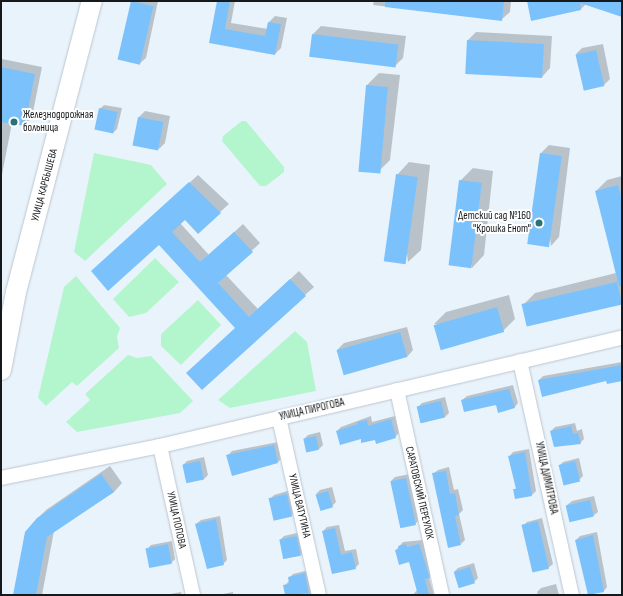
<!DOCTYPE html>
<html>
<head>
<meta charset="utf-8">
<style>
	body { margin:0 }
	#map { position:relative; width:623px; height:596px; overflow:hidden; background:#e9f3fc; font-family:"Sofia Sans Condensed",sans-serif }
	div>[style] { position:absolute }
	.green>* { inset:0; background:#b3f6ce }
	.shadow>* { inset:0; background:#0003 }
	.building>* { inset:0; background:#7bc2fc; transform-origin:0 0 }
	.roads { filter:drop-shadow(0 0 1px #bcc6cf) drop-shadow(0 0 1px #bcc6cf) }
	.street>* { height:14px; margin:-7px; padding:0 7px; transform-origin:7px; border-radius:7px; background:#fff }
	.secondary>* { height:20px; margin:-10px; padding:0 10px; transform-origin:10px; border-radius:10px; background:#fff }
	.dots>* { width:11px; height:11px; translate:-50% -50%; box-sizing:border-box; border:2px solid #fff; border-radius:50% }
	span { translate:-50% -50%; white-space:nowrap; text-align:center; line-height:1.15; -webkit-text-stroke:4px #fff; paint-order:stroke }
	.poi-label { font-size:11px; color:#16191c }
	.left { translate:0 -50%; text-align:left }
	.right { translate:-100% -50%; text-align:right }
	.street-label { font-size:11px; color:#16191c }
	.frame { position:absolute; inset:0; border:2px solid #16191c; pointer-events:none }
</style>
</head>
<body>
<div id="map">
	<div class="green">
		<div style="clip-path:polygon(242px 121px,246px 121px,284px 167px,284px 172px,266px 186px,260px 186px,222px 141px,223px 136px)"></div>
		<div style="clip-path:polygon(94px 153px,151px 165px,167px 184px,85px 261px,74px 252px)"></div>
		<div style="clip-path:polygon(155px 258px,179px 282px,146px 313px,129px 317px,113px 299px)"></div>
		<div style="clip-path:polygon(76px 276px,120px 328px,117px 337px,119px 348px,77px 386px,72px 382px,46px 406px,38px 398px,64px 287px)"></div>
		<div style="clip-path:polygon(198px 300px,221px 325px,181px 365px,161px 346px,161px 334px)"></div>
		<div style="clip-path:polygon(295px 331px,307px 342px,316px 391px,230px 408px,218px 400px)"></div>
		<div style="clip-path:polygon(128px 355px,137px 358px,151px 356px,193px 401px,180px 413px,77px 432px,66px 422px,90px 400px,85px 394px)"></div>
	</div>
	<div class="shadow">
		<div style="clip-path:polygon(132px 1px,158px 1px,146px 58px,139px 64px)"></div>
		<div style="clip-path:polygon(218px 1px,235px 1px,231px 23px,268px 29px,269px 22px,275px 16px,287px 18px,281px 48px,275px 54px,211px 42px)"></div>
		<div style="clip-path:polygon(374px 1px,511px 1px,510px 12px,501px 20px,373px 5px)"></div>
		<div style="clip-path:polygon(528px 1px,587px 1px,587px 3px,581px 9px)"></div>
		<div style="clip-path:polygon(321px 26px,406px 36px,403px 58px,394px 67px,313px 34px)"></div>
		<div style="clip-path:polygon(476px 32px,552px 36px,550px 68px,542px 77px,468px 40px)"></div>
		<div style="clip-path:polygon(603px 44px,610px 79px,604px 85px,584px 90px,576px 54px,582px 48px)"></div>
		<div style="clip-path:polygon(2px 59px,42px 67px,32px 117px,25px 125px,12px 123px,1px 180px)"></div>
		<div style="clip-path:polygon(379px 73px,400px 75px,390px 160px,378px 172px,367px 85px)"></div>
		<div style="clip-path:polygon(104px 105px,122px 108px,117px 129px,113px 133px,100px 109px)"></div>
		<div style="clip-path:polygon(145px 111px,170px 116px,165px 143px,159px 149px,138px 118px)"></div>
		<div style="clip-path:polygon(549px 145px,570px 148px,559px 237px,551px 246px,540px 154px)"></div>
		<div style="clip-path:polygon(409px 162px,430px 165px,421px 250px,408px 262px,397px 175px)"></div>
		<div style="clip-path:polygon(473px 168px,493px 171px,484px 255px,472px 268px,460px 181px)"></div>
		<div style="clip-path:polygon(198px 175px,229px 204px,198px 232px,185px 219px,180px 223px,209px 255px,243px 224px,260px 243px,226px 275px,258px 309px,299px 271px,314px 287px,305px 295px,236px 328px,159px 243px,101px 263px)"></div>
		<div style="clip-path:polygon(622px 176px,622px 303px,528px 326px,523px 305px,535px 293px,616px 273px,596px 191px,607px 180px)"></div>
		<div style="clip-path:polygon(509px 295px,515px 319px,503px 331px,434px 324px,446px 312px)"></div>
		<div style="clip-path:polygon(407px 327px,413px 350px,407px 357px,337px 350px,344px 343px)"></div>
		<div style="clip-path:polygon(622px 362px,622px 380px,539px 380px,543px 376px)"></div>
		<div style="clip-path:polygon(513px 385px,518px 403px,514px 408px,462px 400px,467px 396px)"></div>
		<div style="clip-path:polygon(445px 397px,449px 413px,445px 417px,422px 423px,418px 407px,422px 403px)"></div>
		<div style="clip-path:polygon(371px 416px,372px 422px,395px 416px,399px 433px,395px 437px,376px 439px,361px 438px,337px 431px,341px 427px)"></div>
		<div style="clip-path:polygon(575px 423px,577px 431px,582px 429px,584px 439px,580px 443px,551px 431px,555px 427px)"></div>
		<div style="clip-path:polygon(320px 432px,323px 445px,319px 449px,307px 452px,304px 439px,308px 435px)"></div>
		<div style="clip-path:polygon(278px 442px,282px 458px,278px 462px,228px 455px,232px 451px)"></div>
		<div style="clip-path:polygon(529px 449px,536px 491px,532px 495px,514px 490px,517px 487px,509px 457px,513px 452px)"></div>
		<div style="clip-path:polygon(204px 457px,208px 475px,204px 479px,187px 482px,183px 465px,187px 461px)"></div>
		<div style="clip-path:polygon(579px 458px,583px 476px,579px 480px,559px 466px,563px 462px)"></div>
		<div style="clip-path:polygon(110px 466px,122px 483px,114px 492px,54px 531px,42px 595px,14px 595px,37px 519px,46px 510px)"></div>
		<div style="clip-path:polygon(449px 467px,454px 490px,458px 489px,463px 510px,459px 514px,465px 540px,461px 544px,433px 474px,438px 470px)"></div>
		<div style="clip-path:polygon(410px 474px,419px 520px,415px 524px,391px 481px,395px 477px)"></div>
		<div style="clip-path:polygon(332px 487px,336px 502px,332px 506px,316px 494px,320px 490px)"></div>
		<div style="clip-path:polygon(291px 490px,296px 511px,292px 515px,276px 520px,270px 499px,274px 495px)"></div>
		<div style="clip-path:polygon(594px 496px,598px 512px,593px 516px,567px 505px,572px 501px)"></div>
		<div style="clip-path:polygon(220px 516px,227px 560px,223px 564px,196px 524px,201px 520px)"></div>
		<div style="clip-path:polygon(542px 518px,553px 564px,548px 568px,533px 572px,523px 526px,527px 522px)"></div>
		<div style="clip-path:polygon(339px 525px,345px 551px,356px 549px,359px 564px,355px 568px,333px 572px,323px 531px,327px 527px)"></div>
		<div style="clip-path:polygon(301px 532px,305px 551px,301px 555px,284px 559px,280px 540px,284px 536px)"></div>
		<div style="clip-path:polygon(597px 532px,607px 587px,603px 592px,576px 540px,580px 536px)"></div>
		<div style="clip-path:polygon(423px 540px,433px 573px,429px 577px,434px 595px,413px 595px,417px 590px,410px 561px,396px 550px,403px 542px)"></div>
		<div style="clip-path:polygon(172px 541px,175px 559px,171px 563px,147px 549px,151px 545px)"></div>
		<div style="clip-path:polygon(474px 563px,478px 578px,474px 582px,454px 572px,458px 568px)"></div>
		<div style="clip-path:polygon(309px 570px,316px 595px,293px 595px,284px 586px,289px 581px,289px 578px,293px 574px)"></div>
		<div style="clip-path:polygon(556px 584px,559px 595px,538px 595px,537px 592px,541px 588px)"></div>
		<div style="clip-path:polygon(181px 592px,182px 595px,165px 595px)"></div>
		<div style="clip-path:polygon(233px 592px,233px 595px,218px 595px)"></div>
	</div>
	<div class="building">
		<div style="left:131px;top:1px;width:23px;height:60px;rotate:13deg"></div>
		<div style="clip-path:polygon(217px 1px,230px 1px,225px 29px,265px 36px,268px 22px,281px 24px,275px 55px,209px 43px)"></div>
		<div style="clip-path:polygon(385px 1px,504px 1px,502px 21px,385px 7px)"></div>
		<div style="clip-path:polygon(527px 1px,622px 1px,622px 17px,580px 3px,581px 10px,531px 21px)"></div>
		<div style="left:312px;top:34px;width:87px;height:23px;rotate:7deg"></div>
		<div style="left:467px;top:40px;width:77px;height:34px;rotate:3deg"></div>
		<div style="left:596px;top:50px;width:37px;height:21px;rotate:77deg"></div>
		<div style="clip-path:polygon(1px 67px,35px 74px,25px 126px,1px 122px)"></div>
		<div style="left:366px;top:85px;width:22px;height:87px;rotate:5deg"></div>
		<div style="left:99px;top:108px;width:19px;height:22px;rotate:12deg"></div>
		<div style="left:138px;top:117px;width:26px;height:29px;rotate:11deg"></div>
		<div style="left:540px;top:153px;width:22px;height:92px;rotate:8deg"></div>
		<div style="left:396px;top:174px;width:22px;height:88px;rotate:8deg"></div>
		<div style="left:459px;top:180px;width:23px;height:86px;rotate:7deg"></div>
		<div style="clip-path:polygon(189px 182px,221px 213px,198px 234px,185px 220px,172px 232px,200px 262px,234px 232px,253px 252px,218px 283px,249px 317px,290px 279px,306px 296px,202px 390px,186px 373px,235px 328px,159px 245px,108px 291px,91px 271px)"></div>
		<div style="clip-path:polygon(618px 185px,622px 200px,622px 286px,619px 286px,595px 191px)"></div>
		<div style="left:617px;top:282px;width:23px;height:98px;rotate:77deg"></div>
		<div style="left:497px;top:307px;width:26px;height:66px;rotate:74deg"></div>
		<div style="left:400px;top:332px;width:26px;height:66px;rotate:74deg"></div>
		<div style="clip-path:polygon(622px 365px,622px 381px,607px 384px,606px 381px,542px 397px,538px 380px)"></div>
		<div style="clip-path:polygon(509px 389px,515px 408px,498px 413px,496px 405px,464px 412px,461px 400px)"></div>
		<div style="left:441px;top:401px;width:17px;height:25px;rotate:77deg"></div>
		<div style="clip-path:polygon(391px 419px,396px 438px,376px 444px,375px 440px,361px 443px,361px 439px,340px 445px,336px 431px,358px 424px,357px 422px,367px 420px,368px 426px)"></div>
		<div style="clip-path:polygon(571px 426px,573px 434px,578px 433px,581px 444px,554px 447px,550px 431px)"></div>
		<div style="left:316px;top:436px;width:14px;height:13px;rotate:78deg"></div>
		<div style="clip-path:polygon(274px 445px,278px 463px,232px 476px,226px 455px)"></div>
		<div style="clip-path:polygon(525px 452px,532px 496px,515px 499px,513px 489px,516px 489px,508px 456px)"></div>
		<div style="left:200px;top:461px;width:19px;height:18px;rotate:78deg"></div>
		<div style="left:575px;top:461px;width:21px;height:17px;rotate:76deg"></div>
		<div style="clip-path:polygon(446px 471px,450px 494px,455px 493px,459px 515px,455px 516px,461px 545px,448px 548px,432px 473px)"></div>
		<div style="clip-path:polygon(101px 474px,114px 492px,47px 537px,36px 595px,13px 595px,25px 532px,37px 518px)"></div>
		<div style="left:406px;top:478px;width:48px;height:16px;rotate:78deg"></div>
		<div style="left:328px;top:491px;width:17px;height:13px;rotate:73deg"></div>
		<div style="left:287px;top:494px;width:23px;height:19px;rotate:77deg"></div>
		<div style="left:590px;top:500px;width:17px;height:25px;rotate:77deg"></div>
		<div style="clip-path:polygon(216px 519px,224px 565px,207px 569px,195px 524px)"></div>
		<div style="left:538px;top:521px;width:49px;height:17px;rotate:77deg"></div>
		<div style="clip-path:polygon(335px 528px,341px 555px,352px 552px,356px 569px,332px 574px,322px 531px)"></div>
		<div style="clip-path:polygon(593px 535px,604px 592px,588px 595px,575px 540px)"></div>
		<div style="left:297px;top:536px;width:20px;height:18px;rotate:79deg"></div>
		<div style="left:168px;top:544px;width:20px;height:23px;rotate:79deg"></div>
		<div style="clip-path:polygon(406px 544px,407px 547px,419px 544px,430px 578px,425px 579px,429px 595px,418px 595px,409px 562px,399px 565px,395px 550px,399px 549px,398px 546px)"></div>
		<div style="left:470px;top:567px;width:17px;height:17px;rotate:73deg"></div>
		<div style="clip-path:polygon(305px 573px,309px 593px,285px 595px,283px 585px,289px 584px,288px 577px)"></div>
	</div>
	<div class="roads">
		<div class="street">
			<div style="left:520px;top:361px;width:240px;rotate:77.5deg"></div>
			<div style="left:397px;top:390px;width:210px;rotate:77.6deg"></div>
			<div style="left:279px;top:418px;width:181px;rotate:77.3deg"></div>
			<div style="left:160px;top:446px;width:153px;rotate:77.5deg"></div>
			<div style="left:1px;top:478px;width:162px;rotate:-11.4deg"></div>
			<div style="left:160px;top:446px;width:474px;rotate:-13.2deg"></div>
		</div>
		<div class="secondary">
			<div style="left:1px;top:370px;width:79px;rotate:-79.1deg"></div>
			<div style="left:16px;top:292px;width:301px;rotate:-75.4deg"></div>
		</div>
	</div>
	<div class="dots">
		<div style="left:14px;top:122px;background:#287278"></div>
		<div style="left:539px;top:223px;background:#287278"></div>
	</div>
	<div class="poi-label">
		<span class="left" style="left:23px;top:122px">Железнодорожная<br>больница</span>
		<span class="right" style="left:531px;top:223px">Детский сад №160<br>"Крошка Енот"</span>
	</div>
	<div class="street-label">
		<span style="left:45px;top:185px;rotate:-75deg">УЛИЦА КАРБЫШЕВА</span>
		<span style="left:312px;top:410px;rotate:-13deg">УЛИЦА ПИРОГОВА</span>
		<span style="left:546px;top:478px;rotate:78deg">УЛИЦА ДИМИТРОВА</span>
		<span style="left:419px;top:493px;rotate:77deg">САРАТОВСКИЙ ПЕРЕУЛОК</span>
		<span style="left:299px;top:506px;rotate:77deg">УЛИЦА ВАТУТИНА</span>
		<span style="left:176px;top:520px;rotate:78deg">УЛИЦА ПОПОВА</span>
	</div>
	<div class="frame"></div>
</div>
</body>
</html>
